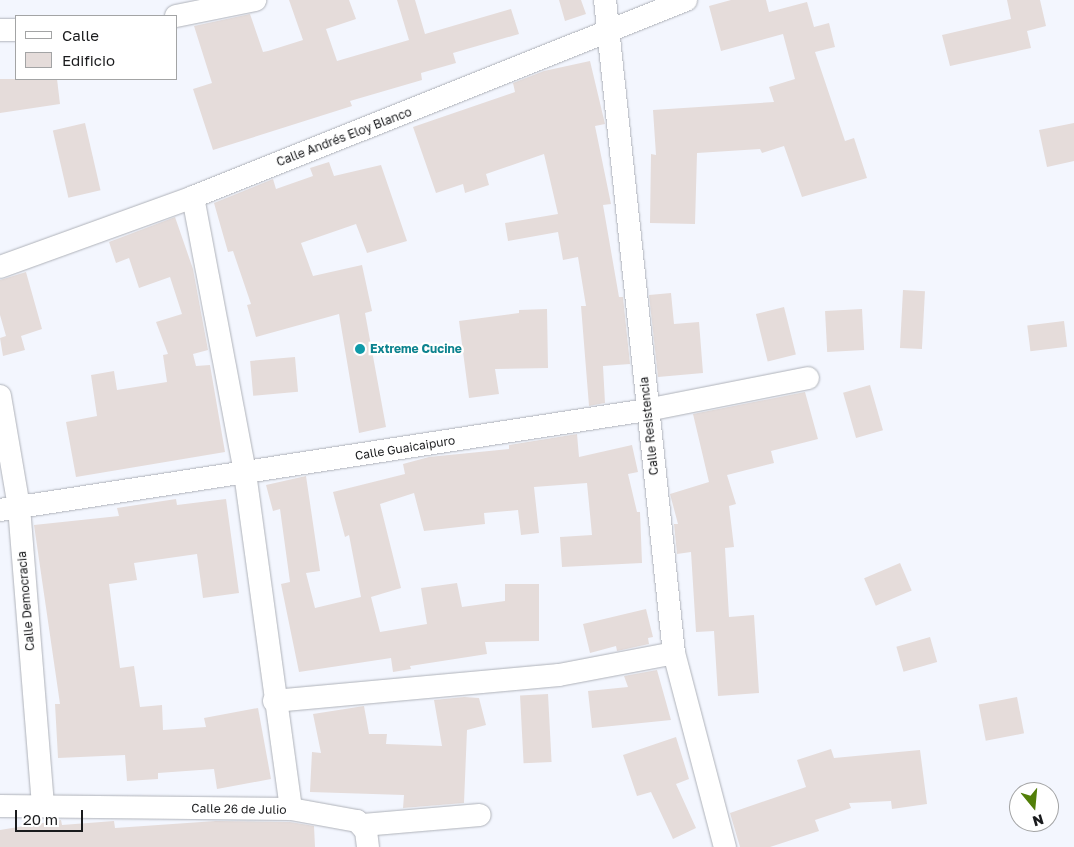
<!DOCTYPE html>
<html>
<head>
<meta charset="utf-8">
<style>
	body { margin:0 }
	#map { position:relative; width:1074px; height:847px; overflow:hidden; background:#f3f6fe; font-family:"Golos Text",sans-serif }
	div>[style] { position:absolute }
	.building>* { inset:0; background:#e5dcda; transform-origin:0 0 }
	.roads { filter:drop-shadow(0 0 1px #afb2b9) drop-shadow(0 0 1px #afb2b9) }
	.street>* { height:22px; margin:-11px; padding:0 11px; transform-origin:11px; border-radius:11px; background:#fff }
	.dots>* { width:14px; height:14px; translate:-50% -50%; box-sizing:border-box; border:2px solid #fff; border-radius:50% }
	span { translate:-50% -50%; white-space:nowrap; text-align:center; line-height:1.15; -webkit-text-stroke:4.5px #fff; paint-order:stroke }
	.street-label { font-size:12px; color:#1a1b1d }
	.culture-label { font-size:12px; color:#0d838f; font-weight:700 }
	.left { translate:0 -50%; text-align:left }
	.legend { position:absolute; left:15px; top:15px; width:162px; height:65px; box-sizing:border-box; background:#fff; border:1px solid #a3a4a5; margin:0; padding:6px 9px; list-style:none; font-size:15px; color:#1a1b1d }
	.legend li { display:flex; align-items:center; gap:10px; height:25px }
	.legend b { width:25px; border:1px solid #a3a4a5 }
	.north { position:absolute; left:1009px; top:782px; width:50px; height:50px; box-sizing:border-box; background:#fff; border:1px solid #a3a4a5; border-radius:50%; rotate:163deg; font-size:14px; font-weight:700; line-height:20px; text-align:center; color:#1a1b1d }
	.north::after { content:''; display:block; margin:auto; width:18px; height:22px; background:#527f09; clip-path:polygon(50% 0,100% 100%,50% 72%,0 100%) }
	.scale { position:absolute; left:15px; top:810px; width:68px; height:22px; box-sizing:border-box; border:2px solid #1a1b1d; border-top:0; padding-left:6px; font-size:15px; line-height:18px; white-space:nowrap; color:#1a1b1d; -webkit-text-stroke:4px #fff; paint-order:stroke }
</style>
</head>
<body>
<div id="map">
	<div class="building">
		<div style="clip-path:polygon(289px 0,349px 0,356px 19px,326px 29px,337px 61px,409px 40px,397px 0,415px 0,425px 34px,511px 9px,519px 34px,453px 53px,456px 63px,421px 73px,422px 80px,350px 101px,352px 106px,213px 150px,193px 89px,212px 83px,194px 26px,250px 14px,263px 52px,268px 51px,303px 40px)"></div>
		<div style="clip-path:polygon(559px 0,581px 0,586px 14px,565px 21px)"></div>
		<div style="clip-path:polygon(731px 0,766px 0,769px 12px,807px 2px,814px 27px,829px 23px,835px 47px,815px 52px,845px 141px,854px 138px,867px 178px,802px 197px,784px 146px,762px 153px,760px 149px,697px 153px,695px 224px,650px 223px,651px 154px,656px 155px,653px 110px,774px 102px,769px 87px,795px 79px,783px 34px,721px 51px,709px 6px)"></div>
		<div style="clip-path:polygon(1007px 0,1040px 0,1046px 26px,1027px 31px,1031px 48px,950px 66px,942px 35px,1011px 19px)"></div>
		<div style="clip-path:polygon(590px 61px,605px 124px,595px 126px,611px 204px,603px 205px,619px 297px,623px 297px,630px 364px,603px 366px,605px 403px,589px 406px,581px 306px,586px 306px,578px 257px,563px 260px,558px 232px,508px 241px,505px 223px,558px 214px,544px 154px,486px 174px,489px 185px,465px 193px,463px 184px,436px 193px,413px 127px,515px 92px,513px 83px,544px 71px)"></div>
		<div style="clip-path:polygon(0 79px,57px 79px,60px 104px,0 113px)"></div>
		<div style="left:85px;top:123px;width:69px;height:33px;rotate:77deg"></div>
		<div style="clip-path:polygon(1074px 123px,1074px 161px,1047px 167px,1039px 130px)"></div>
		<div style="clip-path:polygon(329px 162px,334px 176px,381px 165px,407px 241px,367px 253px,356px 224px,301px 243px,313px 276px,362px 265px,372px 311px,365px 313px,386px 427px,359px 433px,339px 314px,256px 337px,247px 305px,251px 304px,233px 251px,228px 252px,214px 203px,273px 179px,276px 189px,313px 176px,310px 168px)"></div>
		<div style="clip-path:polygon(175px 217px,193px 269px,208px 350px,193px 354px,196px 366px,210px 365px,225px 452px,76px 477px,66px 422px,97px 416px,91px 375px,114px 371px,117px 390px,167px 382px,163px 355px,168px 354px,156px 322px,182px 314px,170px 277px,139px 288px,129px 258px,116px 263px,109px 242px)"></div>
		<div style="clip-path:polygon(26px 272px,42px 329px,21px 336px,25px 350px,3px 356px,0 338px,6px 336px,0 315px,0 280px)"></div>
		<div style="left:903px;top:290px;width:22px;height:58px;rotate:3deg"></div>
		<div style="clip-path:polygon(671px 293px,674px 324px,699px 322px,703px 373px,658px 377px,649px 295px)"></div>
		<div style="left:784px;top:307px;width:49px;height:29px;rotate:76deg"></div>
		<div style="clip-path:polygon(547px 309px,548px 368px,495px 369px,499px 394px,469px 398px,459px 321px,519px 313px,519px 310px)"></div>
		<div style="left:862px;top:309px;width:41px;height:37px;rotate:87deg"></div>
		<div style="left:1064px;top:321px;width:26px;height:37px;rotate:83deg"></div>
		<div style="left:295px;top:357px;width:35px;height:45px;rotate:85deg"></div>
		<div style="left:870px;top:385px;width:47px;height:28px;rotate:74deg"></div>
		<div style="clip-path:polygon(805px 392px,818px 439px,771px 451px,774px 463px,727px 475px,736px 504px,729px 506px,734px 547px,725px 548px,729px 617px,754px 615px,759px 693px,718px 696px,714px 631px,696px 632px,691px 552px,677px 554px,674px 524px,678px 524px,670px 494px,709px 482px,693px 414px)"></div>
		<div style="clip-path:polygon(577px 434px,579px 457px,632px 445px,638px 472px,628px 474px,637px 512px,640px 512px,642px 563px,562px 567px,560px 537px,592px 535px,587px 483px,534px 487px,539px 533px,521px 535px,518px 510px,484px 513px,485px 524px,424px 531px,414px 493px,380px 504px,401px 588px,371px 597px,380px 632px,427px 624px,421px 588px,457px 583px,462px 607px,505px 601px,505px 584px,539px 584px,539px 641px,485px 642px,487px 654px,410px 666px,411px 669px,393px 672px,391px 658px,299px 672px,281px 584px,290px 582px,280px 509px,273px 511px,266px 485px,306px 476px,320px 571px,306px 573px,315px 608px,361px 597px,349px 535px,345px 537px,333px 492px,405px 474px,403px 464px,429px 457px,509px 449px,509px 445px)"></div>
		<div style="clip-path:polygon(176px 499px,177px 505px,226px 499px,239px 593px,203px 598px,197px 554px,134px 563px,137px 580px,109px 584px,120px 668px,134px 666px,140px 707px,162px 705px,163px 730px,206px 727px,204px 718px,258px 708px,271px 779px,217px 789px,214px 769px,158px 773px,158px 779px,127px 781px,125px 755px,58px 758px,55px 704px,60px 704px,34px 525px,119px 516px,117px 508px)"></div>
		<div style="left:900px;top:563px;width:30px;height:39px;rotate:67deg"></div>
		<div style="clip-path:polygon(646px 609px,653px 637px,648px 638px,649px 644px,617px 651px,616px 646px,590px 653px,583px 624px)"></div>
		<div style="left:930px;top:637px;width:26px;height:35px;rotate:74deg"></div>
		<div style="clip-path:polygon(657px 670px,671px 720px,592px 728px,588px 691px,628px 687px,624px 676px)"></div>
		<div style="left:548px;top:694px;width:68px;height:28px;rotate:87deg"></div>
		<div style="clip-path:polygon(464px 697px,479px 698px,486px 725px,467px 730px,464px 803px,403px 808px,404px 795px,310px 792px,312px 752px,321px 753px,313px 714px,364px 706px,369px 734px,387px 734px,386px 744px,442px 746px,434px 700px)"></div>
		<div style="left:1017px;top:697px;width:37px;height:39px;rotate:79deg"></div>
		<div style="clip-path:polygon(676px 737px,689px 779px,676px 784px,696px 828px,673px 839px,651px 792px,637px 796px,623px 755px)"></div>
		<div style="clip-path:polygon(831px 749px,834px 758px,920px 750px,927px 804px,892px 809px,891px 801px,849px 803px,851px 808px,815px 820px,819px 831px,770px 847px,740px 847px,730px 813px,806px 787px,797px 760px)"></div>
		<div style="clip-path:polygon(61px 820px,62px 825px,114px 821px,115px 828px,216px 821px,290px 822px,314px 826px,315px 847px,0 847px,0 830px)"></div>
	</div>
	<div class="roads">
		<div class="street">
			<div style="left:605px;top:0;width:657px;rotate:83.97deg"></div>
			<div style="left:674px;top:653px;width:201px;rotate:75.3deg"></div>
			<div style="left:176px;top:16px;width:81px;rotate:-11.4deg"></div>
			<div style="left:0;top:30px;width:16px"></div>
			<div style="left:193px;top:197px;width:281px;rotate:79.3deg"></div>
			<div style="left:245px;top:473px;width:339px;rotate:82.2deg"></div>
			<div style="left:0;top:267px;width:205px;rotate:-19.9deg"></div>
			<div style="left:193px;top:197px;width:531px;rotate:-21.78deg"></div>
			<div style="left:0;top:396px;width:113px;rotate:80.3deg"></div>
			<div style="left:19px;top:507px;width:300px;rotate:85.4deg"></div>
			<div style="left:0;top:510px;width:655px;rotate:-8.79deg"></div>
			<div style="left:647px;top:410px;width:164px;rotate:-11.2deg"></div>
			<div style="left:274px;top:701px;width:286px;rotate:-5.2deg"></div>
			<div style="left:559px;top:675px;width:117px;rotate:-10.8deg"></div>
			<div style="left:0;top:806px;width:291px;rotate:0.6deg"></div>
			<div style="left:291px;top:809px;width:67px;rotate:10.3deg"></div>
			<div style="left:357px;top:821px;width:13px;rotate:48deg"></div>
			<div style="left:366px;top:831px;width:16px;rotate:83deg"></div>
			<div style="left:363px;top:825px;width:117px;rotate:-4.9deg"></div>
		</div>
	</div>
	<div class="dots">
		<div style="left:360px;top:349px;background:#0f9aa8"></div>
	</div>
	<div class="street-label">
		<span style="left:344px;top:137px;rotate:-21deg">Calle Andrés Eloy Blanco</span>
		<span style="left:649px;top:426px;rotate:-96deg">Calle Resistencia</span>
		<span style="left:405px;top:448px;rotate:-9deg">Calle Guaicaipuro</span>
		<span style="left:26px;top:601px;rotate:-95deg">Calle Democracia</span>
		<span style="left:239px;top:809px;rotate:1deg">Calle 26 de Julio</span>
	</div>
	<div class="culture-label">
		<span class="left" style="left:370px;top:349px">Extreme Cucine</span>
	</div>
	<ul class="legend">
	<li><b style="height:6px;background:#fff"></b>Calle</li>
	<li><b style="height:14px;background:#e5dcda"></b>Edificio</li>
	</ul>
	<div class="north">N</div>
	<div class="scale">20 m</div>
</div>
</body>
</html>
